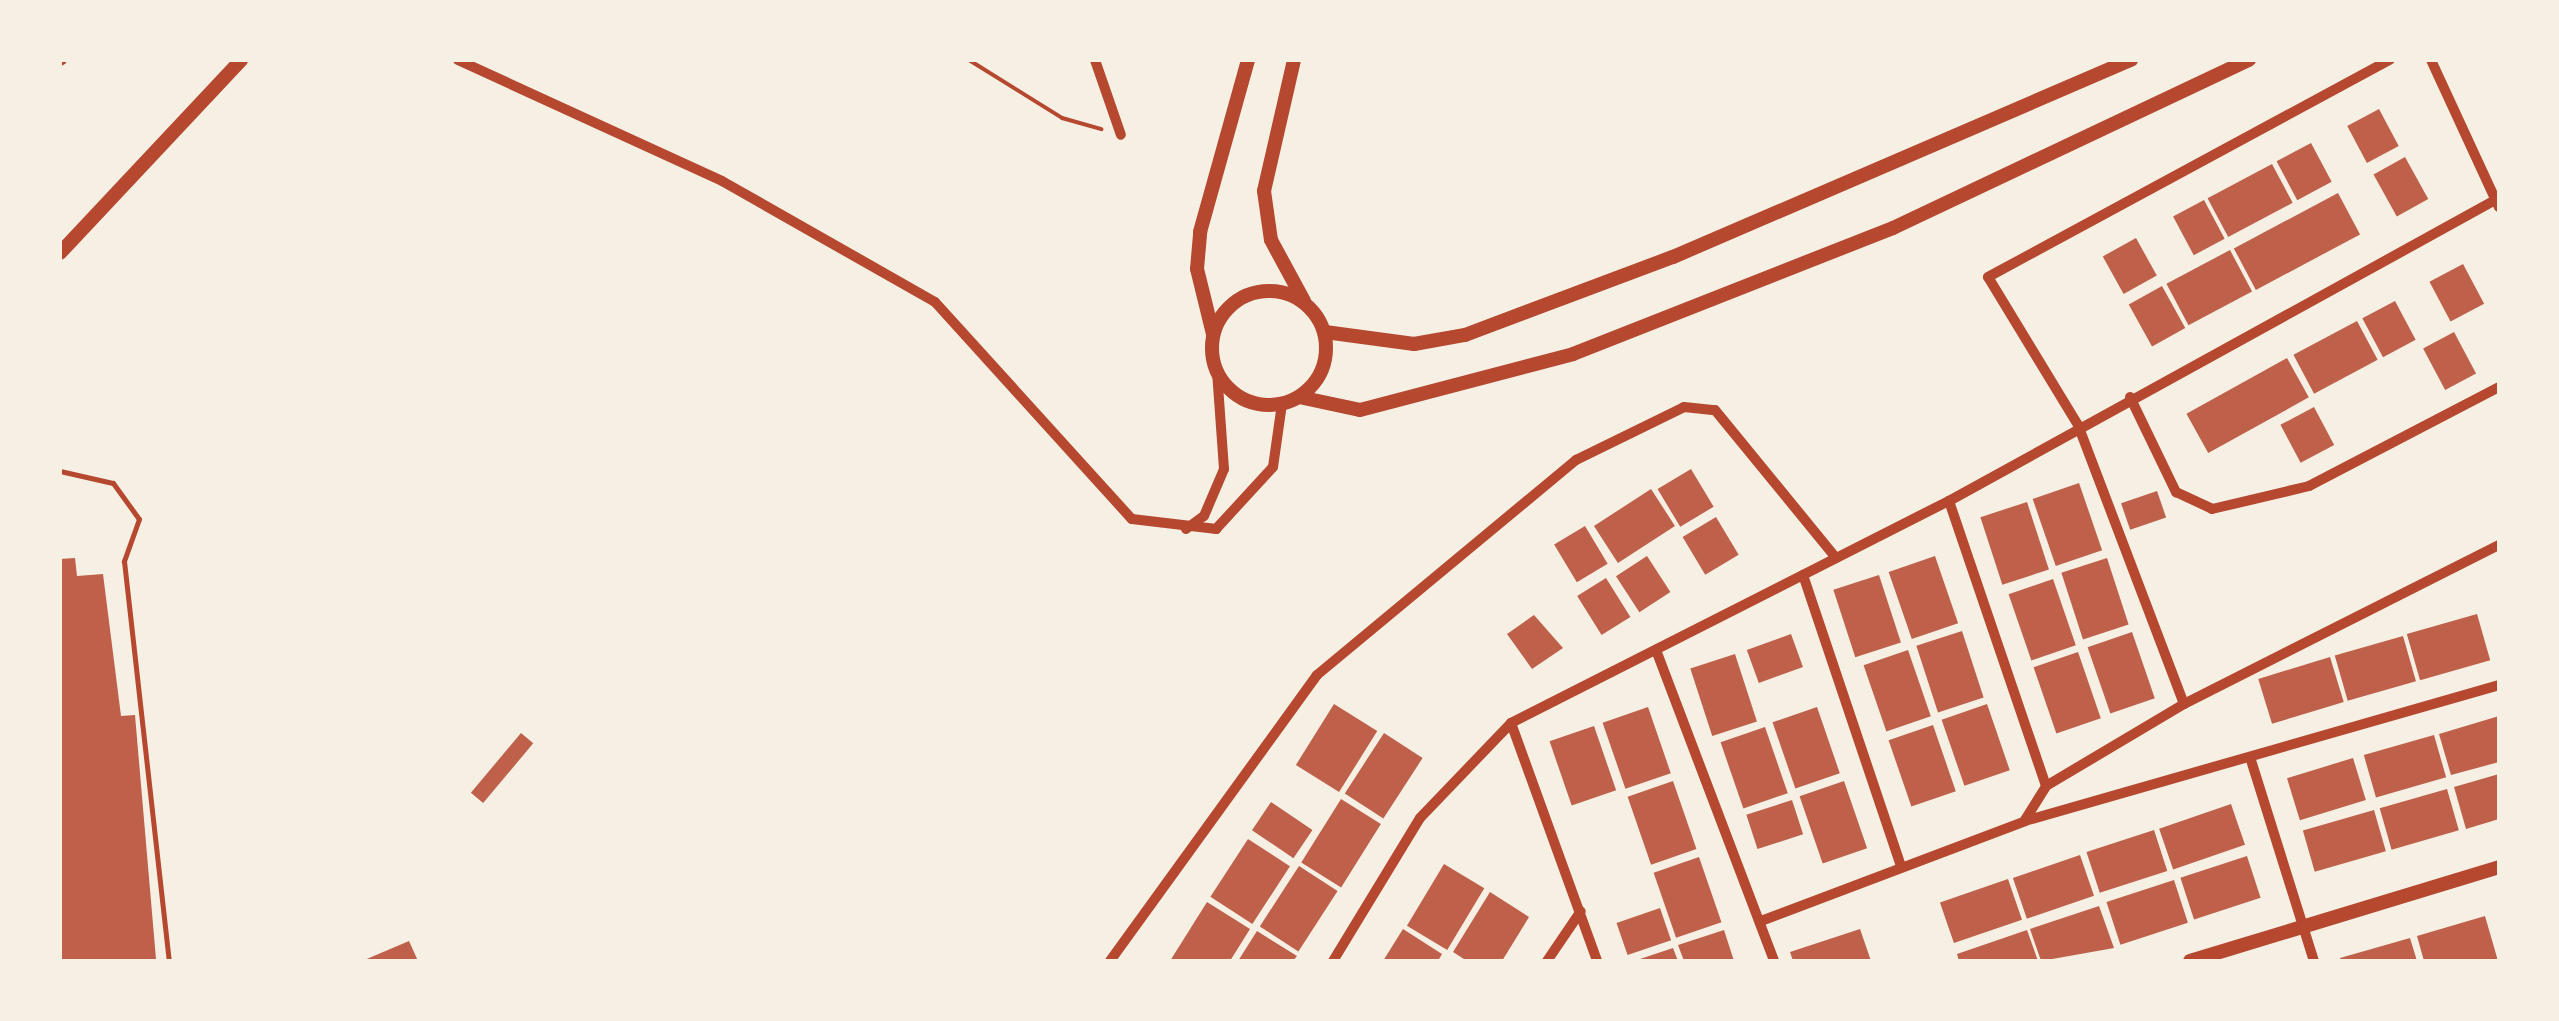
<!DOCTYPE html>
<html>
<head>
<meta charset="utf-8">
<style>
	body { margin:0 }
	#map { position:relative; width:2559px; height:1021px; overflow:hidden; background:#f6efe4; font-family:"Noto Sans",sans-serif }
	div>[style] { position:absolute }
	.building>* { inset:0; background:#bf614a; transform-origin:0 0 }
	.path>* { height:4px; margin:-2px; padding:0 2px; transform-origin:2px; border-radius:2px; background:#b5482f }
	.service>* { height:5px; margin:-2.5px; padding:0 2.5px; transform-origin:2.5px; border-radius:2.5px; background:#b5482f }
	.minor>* { height:10px; margin:-5px; padding:0 5px; transform-origin:5px; border-radius:5px; background:#b5482f }
	.tertiary>* { height:14px; margin:-7px; padding:0 7px; transform-origin:7px; border-radius:7px; background:#b5482f }
	.tertiary>.ring { margin:-7px; padding:0; box-sizing:content-box; background:none; border:14px solid #b5482f; border-radius:50% }
	span { translate:-50% -50%; white-space:nowrap; text-align:center; line-height:1.15; -webkit-text-stroke:9px #f6efe4; paint-order:stroke }
	.frame { position:absolute; inset:0; border:62px solid #f6efe4; pointer-events:none }
</style>
</head>
<body>
<div id="map">
	<div class="building">
		<div style="left:2379px;top:109px;width:42px;height:36px;rotate:62deg"></div>
		<div style="left:2311px;top:143px;width:44px;height:39px;rotate:62deg"></div>
		<div style="left:2405px;top:157px;width:48px;height:36px;rotate:61deg"></div>
		<div style="left:2272px;top:164px;width:44px;height:73px;rotate:62deg"></div>
		<div style="left:2338px;top:193px;width:47px;height:118px;rotate:62deg"></div>
		<div style="left:2204px;top:200px;width:44px;height:35px;rotate:62deg"></div>
		<div style="left:2136px;top:238px;width:43px;height:38px;rotate:61deg"></div>
		<div style="left:2230px;top:250px;width:47px;height:72px;rotate:62deg"></div>
		<div style="left:2463px;top:264px;width:45px;height:38px;rotate:62deg"></div>
		<div style="left:2162px;top:286px;width:48px;height:38px;rotate:61deg"></div>
		<div style="left:2395px;top:301px;width:44px;height:37px;rotate:62deg"></div>
		<div style="left:2357px;top:321px;width:44px;height:72px;rotate:62deg"></div>
		<div style="left:2454px;top:332px;width:47px;height:35px;rotate:62deg"></div>
		<div style="left:2287px;top:358px;width:45px;height:115px;rotate:61deg"></div>
		<div style="left:2314px;top:407px;width:43px;height:38px;rotate:62deg"></div>
		<div style="left:1691px;top:469px;width:44px;height:39px;rotate:59deg"></div>
		<div style="left:2079px;top:483px;width:71px;height:49px;rotate:71deg"></div>
		<div style="left:1651px;top:489px;width:44px;height:68px;rotate:57deg"></div>
		<div style="left:2157px;top:491px;width:28px;height:38px;rotate:71deg"></div>
		<div style="left:2027px;top:502px;width:71px;height:49px;rotate:72deg"></div>
		<div style="left:1716px;top:517px;width:44px;height:39px;rotate:59deg"></div>
		<div style="left:1585px;top:526px;width:44px;height:36px;rotate:59deg"></div>
		<div style="left:1647px;top:556px;width:43px;height:37px;rotate:57deg"></div>
		<div style="left:1935px;top:556px;width:71px;height:49px;rotate:71deg"></div>
		<div style="clip-path:polygon(75px 558px,77px 576px,103px 574px,121px 716px,135px 715px,156px 959px,60px 961px,60px 559px)"></div>
		<div style="left:2107px;top:558px;width:70px;height:48px;rotate:72deg"></div>
		<div style="left:1879px;top:575px;width:71px;height:48px;rotate:72deg"></div>
		<div style="left:1606px;top:578px;width:46px;height:34px;rotate:58deg"></div>
		<div style="left:2053px;top:579px;width:70px;height:47px;rotate:71deg"></div>
		<div style="left:2477px;top:614px;width:48px;height:73px;rotate:74deg"></div>
		<div style="clip-path:polygon(1534px 615px,1563px 648px,1532px 669px,1507px 634px)"></div>
		<div style="left:1962px;top:631px;width:70px;height:48px;rotate:72deg"></div>
		<div style="left:2132px;top:632px;width:70px;height:47px;rotate:71deg"></div>
		<div style="left:1791px;top:634px;width:35px;height:47px;rotate:70deg"></div>
		<div style="left:2403px;top:636px;width:47px;height:71px;rotate:74deg"></div>
		<div style="left:1908px;top:650px;width:70px;height:47px;rotate:71deg"></div>
		<div style="left:2078px;top:652px;width:70px;height:47px;rotate:71deg"></div>
		<div style="left:1735px;top:654px;width:71px;height:47px;rotate:72deg"></div>
		<div style="left:2330px;top:657px;width:47px;height:75px;rotate:73deg"></div>
		<div style="left:1334px;top:704px;width:51px;height:72px;rotate:32deg"></div>
		<div style="left:1987px;top:704px;width:70px;height:48px;rotate:71deg"></div>
		<div style="left:1648px;top:707px;width:70px;height:48px;rotate:71deg"></div>
		<div style="left:1817px;top:707px;width:70px;height:47px;rotate:71deg"></div>
		<div style="clip-path:polygon(2499px 716px,2499px 762px,2451px 775px,2439px 734px)"></div>
		<div style="left:1933px;top:725px;width:70px;height:47px;rotate:71deg"></div>
		<div style="left:1594px;top:726px;width:68px;height:47px;rotate:71deg"></div>
		<div style="left:1765px;top:727px;width:70px;height:47px;rotate:71deg"></div>
		<div style="left:521px;top:733px;width:16px;height:78px;rotate:40deg"></div>
		<div style="left:1384px;top:733px;width:46px;height:72px;rotate:33deg"></div>
		<div style="left:2434px;top:735px;width:44px;height:73px;rotate:74deg"></div>
		<div style="left:2353px;top:758px;width:44px;height:69px;rotate:73deg"></div>
		<div style="clip-path:polygon(2499px 774px,2499px 819px,2466px 829px,2454px 787px)"></div>
		<div style="left:1673px;top:781px;width:72px;height:48px;rotate:71deg"></div>
		<div style="left:1844px;top:781px;width:71px;height:47px;rotate:71deg"></div>
		<div style="left:2447px;top:789px;width:43px;height:70px;rotate:74deg"></div>
		<div style="left:1341px;top:799px;width:47px;height:75px;rotate:32deg"></div>
		<div style="left:1792px;top:800px;width:36px;height:48px;rotate:72deg"></div>
		<div style="left:1271px;top:802px;width:50px;height:34px;rotate:34deg"></div>
		<div style="left:2231px;top:804px;width:43px;height:76px;rotate:71deg"></div>
		<div style="left:2374px;top:810px;width:43px;height:74px;rotate:74deg"></div>
		<div style="left:2154px;top:830px;width:43px;height:71px;rotate:72deg"></div>
		<div style="left:1248px;top:839px;width:50px;height:69px;rotate:33deg"></div>
		<div style="left:2080px;top:855px;width:43px;height:71px;rotate:71deg"></div>
		<div style="left:2247px;top:856px;width:44px;height:70px;rotate:72deg"></div>
		<div style="left:1699px;top:857px;width:69px;height:48px;rotate:71deg"></div>
		<div style="left:1444px;top:864px;width:47px;height:72px;rotate:31deg"></div>
		<div style="left:1299px;top:866px;width:46px;height:72px;rotate:33deg"></div>
		<div style="left:2008px;top:879px;width:43px;height:72px;rotate:71deg"></div>
		<div style="left:2174px;top:880px;width:45px;height:71px;rotate:72deg"></div>
		<div style="clip-path:polygon(1490px 892px,1529px 917px,1502px 961px,1467px 961px,1453px 952px)"></div>
		<div style="clip-path:polygon(1207px 902px,1250px 929px,1230px 961px,1170px 961px)"></div>
		<div style="clip-path:polygon(2099px 906px,2114px 948px,2041px 961px,2030px 929px)"></div>
		<div style="left:1660px;top:908px;width:34px;height:46px;rotate:71deg"></div>
		<div style="clip-path:polygon(2485px 916px,2498px 961px,2424px 961px,2417px 936px)"></div>
		<div style="clip-path:polygon(1403px 929px,1442px 954px,1438px 961px,1383px 961px)"></div>
		<div style="clip-path:polygon(1860px 929px,1871px 961px,1793px 961px,1790px 952px)"></div>
		<div style="clip-path:polygon(1724px 930px,1734px 961px,1684px 961px,1678px 945px)"></div>
		<div style="clip-path:polygon(2027px 930px,2038px 961px,1959px 961px,1957px 954px)"></div>
		<div style="clip-path:polygon(1257px 931px,1297px 956px,1293px 961px,1238px 961px)"></div>
		<div style="clip-path:polygon(2410px 938px,2417px 961px,2341px 961px,2340px 958px)"></div>
		<div style="clip-path:polygon(409px 941px,418px 961px,362px 961px)"></div>
		<div style="clip-path:polygon(1673px 948px,1678px 961px,1638px 961px,1637px 960px)"></div>
	</div>
	<div class="path">
		<div style="left:969px;top:60px;width:110px;rotate:31.9deg"></div>
		<div style="left:1062px;top:118px;width:41px;rotate:15.8deg"></div>
	</div>
	<div class="service">
		<div style="left:60px;top:471px;width:54px;rotate:12.8deg"></div>
		<div style="left:113px;top:483px;width:44px;rotate:54.2deg"></div>
		<div style="left:139px;top:519px;width:45px;rotate:109.7deg"></div>
		<div style="left:124px;top:561px;width:403px;rotate:83.6deg"></div>
	</div>
	<div class="minor">
		<div style="left:458px;top:60px;width:290px;rotate:24.6deg"></div>
		<div style="left:722px;top:181px;width:245px;rotate:29.6deg"></div>
		<div style="left:935px;top:302px;width:293px;rotate:47.8deg"></div>
		<div style="left:1132px;top:519px;width:85px;rotate:6.8deg"></div>
		<div style="left:1216px;top:529px;width:84px;rotate:-47.4deg"></div>
		<div style="left:1273px;top:467px;width:64px;rotate:-81.9deg"></div>
		<div style="left:1095px;top:60px;width:79px;rotate:70.9deg"></div>
		<div style="left:2431px;top:60px;width:162px;rotate:65.2deg"></div>
		<div style="left:60px;top:61px;width:2px;rotate:-27deg"></div>
		<div style="left:2130px;top:397px;width:106px;rotate:64.2deg"></div>
		<div style="left:2176px;top:492px;width:40px;rotate:25deg"></div>
		<div style="left:2212px;top:509px;width:100px;rotate:-13.3deg"></div>
		<div style="left:2309px;top:486px;width:214px;rotate:-27.5deg"></div>
		<div style="left:1949px;top:501px;width:301px;rotate:71.2deg"></div>
		<div style="left:1186px;top:529px;width:22px;rotate:-36deg"></div>
		<div style="left:1204px;top:516px;width:51px;rotate:-66.9deg"></div>
		<div style="left:1224px;top:469px;width:97px;rotate:-94.1deg"></div>
		<div style="left:1803px;top:575px;width:307px;rotate:71.4deg"></div>
		<div style="left:1656px;top:650px;width:333px;rotate:69.2deg"></div>
		<div style="left:2184px;top:704px;width:298px;rotate:-110.8deg"></div>
		<div style="left:2078px;top:425px;width:173px;rotate:-121.3deg"></div>
		<div style="left:1988px;top:277px;width:457px;rotate:-28.4deg"></div>
		<div style="left:1511px;top:723px;width:253px;rotate:70.1deg"></div>
		<div style="left:2250px;top:757px;width:214px;rotate:72.6deg"></div>
		<div style="left:2025px;top:820px;width:40px;rotate:-58deg"></div>
		<div style="left:2046px;top:786px;width:161px;rotate:-30.7deg"></div>
		<div style="left:2184px;top:704px;width:353px;rotate:-26.8deg"></div>
		<div style="left:1761px;top:921px;width:282px;rotate:-20.7deg"></div>
		<div style="left:2025px;top:821px;width:493px;rotate:-16deg"></div>
		<div style="left:1110px;top:961px;width:353px;rotate:-54.1deg"></div>
		<div style="left:1317px;top:675px;width:337px;rotate:-39.7deg"></div>
		<div style="left:1576px;top:460px;width:120px;rotate:-26.1deg"></div>
		<div style="left:1684px;top:407px;width:31px;rotate:6deg"></div>
		<div style="left:1715px;top:410px;width:191px;rotate:50.7deg"></div>
		<div style="left:1333px;top:961px;width:167px;rotate:-58.7deg"></div>
		<div style="left:1420px;top:818px;width:132px;rotate:-46.2deg"></div>
		<div style="left:1511px;top:723px;width:491px;rotate:-26.9deg"></div>
		<div style="left:1949px;top:501px;width:628px;rotate:-28.85deg"></div>
		<div style="left:1547px;top:961px;width:60px;rotate:-55.8deg"></div>
	</div>
	<div class="tertiary">
		<div style="left:1294px;top:60px;width:134px;rotate:102.9deg"></div>
		<div style="left:1264px;top:191px;width:49px;rotate:81.9deg"></div>
		<div style="left:1271px;top:240px;width:69px;rotate:61.6deg"></div>
		<div style="left:60px;top:253px;width:265px;rotate:-46.8deg"></div>
		<div class="ring" style="left:1212px;top:291px;width:100px;height:100px"></div>
		<div style="left:1325px;top:332px;width:90px;rotate:7.7deg"></div>
		<div style="left:1414px;top:344px;width:52px;rotate:-10deg"></div>
		<div style="left:1465px;top:335px;width:222px;rotate:-20.6deg"></div>
		<div style="left:1673px;top:257px;width:499px;rotate:-23.3deg"></div>
		<div style="left:1213px;top:334px;width:67px;rotate:-103.8deg"></div>
		<div style="left:1197px;top:269px;width:37px;rotate:-85deg"></div>
		<div style="left:1200px;top:232px;width:179px;rotate:-74.4deg"></div>
		<div style="left:1299px;top:397px;width:62px;rotate:12deg"></div>
		<div style="left:1360px;top:410px;width:220px;rotate:-14.7deg"></div>
		<div style="left:1573px;top:354px;width:344px;rotate:-21.5deg"></div>
		<div style="left:1893px;top:228px;width:394px;rotate:-25.3deg"></div>
		<div style="left:2190px;top:961px;width:323px;rotate:-16.9deg"></div>
	</div>
	<div class="frame"></div>
</div>
</body>
</html>
